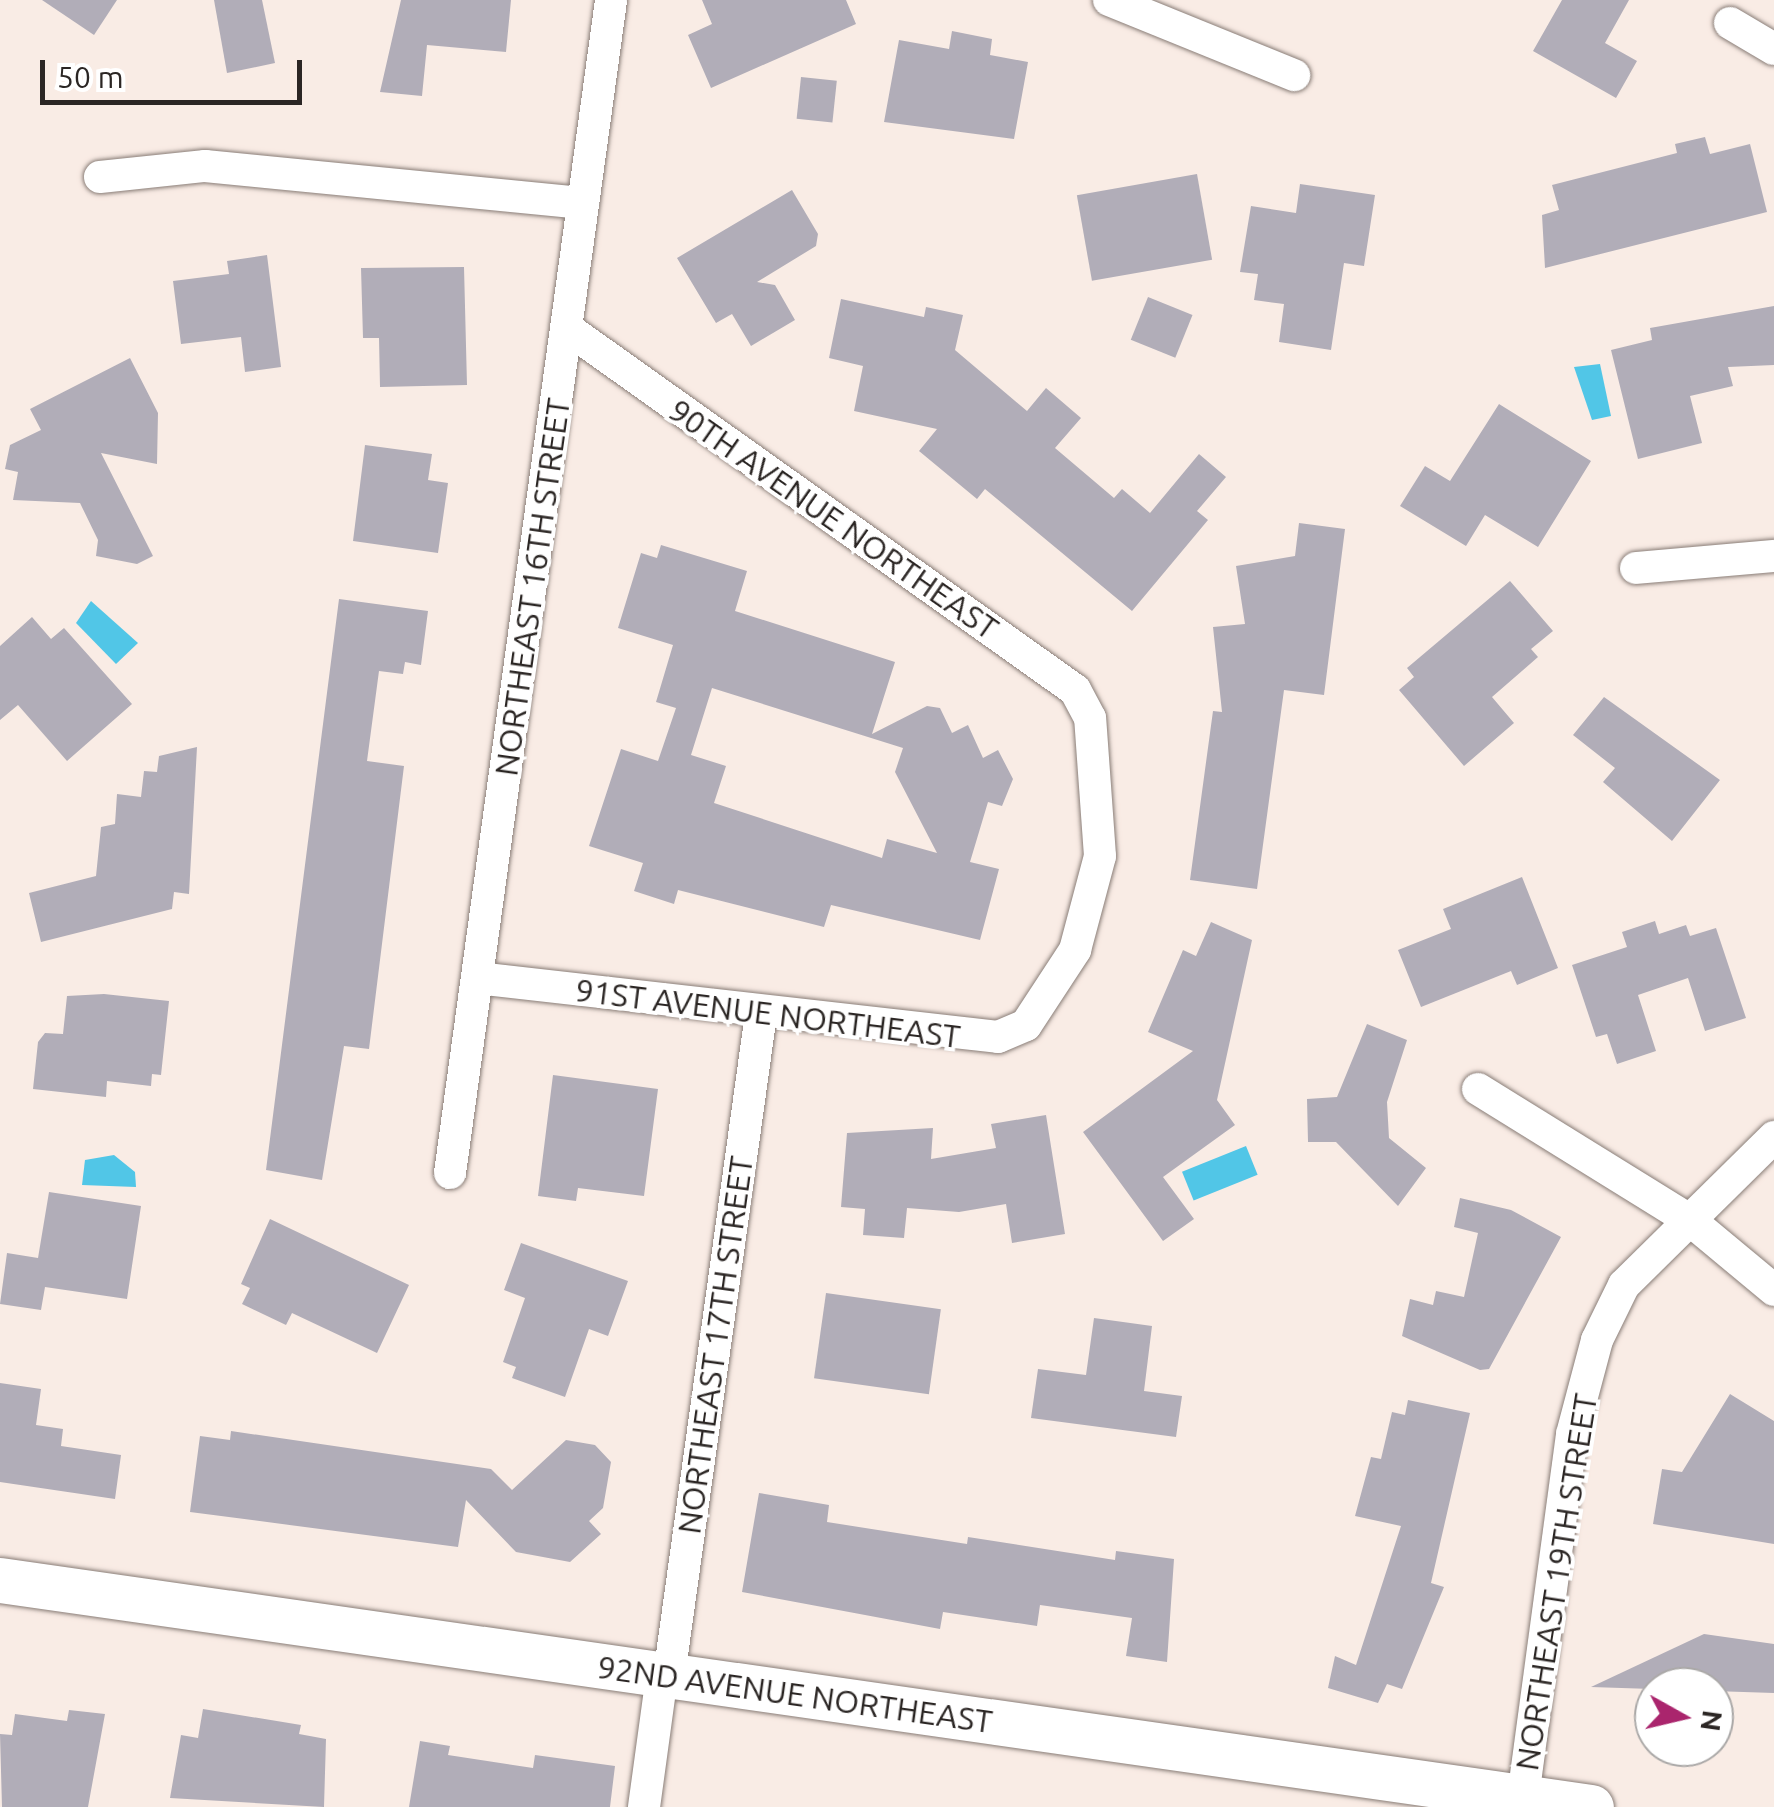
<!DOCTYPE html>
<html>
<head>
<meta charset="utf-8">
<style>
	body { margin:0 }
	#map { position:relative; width:1774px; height:1807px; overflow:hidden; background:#f9ece5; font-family:Ubuntu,sans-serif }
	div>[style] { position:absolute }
	.water>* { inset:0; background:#51c6e7; transform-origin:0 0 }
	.building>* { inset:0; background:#b1adb8; transform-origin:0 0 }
	.roads { filter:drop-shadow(0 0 2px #897d77) drop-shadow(0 0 2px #897d77) }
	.minor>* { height:32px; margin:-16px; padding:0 16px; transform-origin:16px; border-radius:16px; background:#fff }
	.secondary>* { height:45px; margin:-22.5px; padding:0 22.5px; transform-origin:22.5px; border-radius:22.5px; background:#fff }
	span { translate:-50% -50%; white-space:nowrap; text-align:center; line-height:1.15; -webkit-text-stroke:8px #fff; paint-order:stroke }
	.street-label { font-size:32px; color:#2b2624 }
	.north { position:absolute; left:1634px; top:1667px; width:100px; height:100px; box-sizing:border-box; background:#fff; border:2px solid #aaa8a7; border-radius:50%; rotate:98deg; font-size:28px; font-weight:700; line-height:40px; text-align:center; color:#2b2624 }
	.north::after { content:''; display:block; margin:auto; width:35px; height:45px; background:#aa256d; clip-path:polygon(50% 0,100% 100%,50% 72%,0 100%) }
	.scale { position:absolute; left:40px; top:60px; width:262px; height:45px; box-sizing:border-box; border:5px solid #2b2624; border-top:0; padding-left:12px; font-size:30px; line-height:35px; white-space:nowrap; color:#2b2624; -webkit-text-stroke:8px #fff; paint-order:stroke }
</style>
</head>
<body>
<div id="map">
	<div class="water">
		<div style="clip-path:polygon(1600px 364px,1611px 416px,1592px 420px,1574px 367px)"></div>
		<div style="clip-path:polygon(91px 601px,138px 643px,116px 664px,76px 623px)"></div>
		<div style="left:1246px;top:1146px;width:31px;height:69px;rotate:68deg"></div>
		<div style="clip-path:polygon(114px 1155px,135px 1172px,136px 1187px,82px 1185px,85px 1160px)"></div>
	</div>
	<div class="building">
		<div style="clip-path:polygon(42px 0,117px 0,94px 35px)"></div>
		<div style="clip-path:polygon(214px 0,262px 0,275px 63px,227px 73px)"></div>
		<div style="clip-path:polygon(401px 0,511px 0,506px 52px,427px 45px,422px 96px,380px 92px)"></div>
		<div style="clip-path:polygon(702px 0,846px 0,856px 24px,711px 88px,688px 35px,712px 24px)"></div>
		<div style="clip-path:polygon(1562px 0,1629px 0,1605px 43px,1637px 61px,1616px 98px,1533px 51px)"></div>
		<div style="clip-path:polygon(952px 31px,992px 39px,990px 55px,1028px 62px,1014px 139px,884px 122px,899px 40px,949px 49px)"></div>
		<div style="left:801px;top:77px;width:36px;height:42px;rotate:6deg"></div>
		<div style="clip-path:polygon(1705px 137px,1710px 154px,1750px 144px,1767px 212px,1545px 268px,1542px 215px,1559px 210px,1552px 185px,1677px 153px,1675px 144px)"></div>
		<div style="left:1197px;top:174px;width:87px;height:122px;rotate:80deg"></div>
		<div style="clip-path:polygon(1300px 184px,1375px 195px,1364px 266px,1344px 263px,1331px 350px,1279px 342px,1284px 304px,1254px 300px,1258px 274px,1240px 272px,1251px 206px,1296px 213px)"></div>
		<div style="clip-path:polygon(792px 190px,818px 234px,816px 246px,757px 282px,775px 285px,795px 320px,751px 346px,732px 314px,716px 323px,677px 258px)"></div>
		<div style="clip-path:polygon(267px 255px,281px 367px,245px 372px,241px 337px,181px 344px,173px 281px,229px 274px,227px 261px)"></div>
		<div style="clip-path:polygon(464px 267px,467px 385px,380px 387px,379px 338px,363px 338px,361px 268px)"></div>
		<div style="left:1148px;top:297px;width:48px;height:46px;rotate:22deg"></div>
		<div style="clip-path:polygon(841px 299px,924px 317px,926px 307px,963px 315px,955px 350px,1027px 411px,1046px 388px,1081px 418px,1055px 448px,1114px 498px,1122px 489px,1150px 513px,1199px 454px,1226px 477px,1197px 511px,1208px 520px,1132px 611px,985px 489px,977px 499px,919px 451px,937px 429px,854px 411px,863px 366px,829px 358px)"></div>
		<div style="clip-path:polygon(1774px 306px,1774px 365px,1728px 367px,1733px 386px,1690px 396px,1702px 443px,1638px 459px,1611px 350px,1652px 340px,1650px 328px)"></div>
		<div style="clip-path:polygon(130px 358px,158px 413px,157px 464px,101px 453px,153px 556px,137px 564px,96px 556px,98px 540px,80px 503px,13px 500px,18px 472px,5px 469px,10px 445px,41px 430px,30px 409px)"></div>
		<div style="clip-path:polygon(1499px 404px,1591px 461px,1538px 547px,1485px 515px,1466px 546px,1400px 506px,1425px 466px,1450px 481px)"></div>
		<div style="clip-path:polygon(365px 445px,432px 454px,428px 480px,448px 483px,438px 553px,353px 541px)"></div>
		<div style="clip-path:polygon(1299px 523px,1345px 529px,1324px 695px,1284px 690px,1257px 889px,1190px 880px,1213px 711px,1222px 712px,1213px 627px,1245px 624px,1236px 566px,1295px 556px)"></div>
		<div style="clip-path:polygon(evenodd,661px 545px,747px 571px,735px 611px,895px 662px,872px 734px,927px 706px,940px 708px,952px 733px,968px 725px,983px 758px,998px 750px,1013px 779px,1002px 806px,988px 802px,970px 862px,999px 869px,980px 940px,831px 905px,824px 927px,678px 890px,674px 904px,634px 891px,643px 863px,589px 846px,621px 749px,658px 761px,676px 708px,656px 702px,673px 645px,618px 628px,641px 553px,657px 558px,661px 545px,712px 688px,903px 748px,895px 772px,937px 853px,887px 839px,882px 858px,714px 803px,726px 766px,691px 755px,712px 688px)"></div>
		<div style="clip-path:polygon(1510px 581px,1553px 631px,1531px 649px,1538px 657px,1492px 697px,1514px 723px,1464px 766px,1399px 690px,1414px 677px,1407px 668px)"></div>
		<div style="clip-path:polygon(339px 599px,428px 611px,421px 665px,405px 662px,403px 674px,379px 671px,367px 761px,404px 766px,369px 1049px,344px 1046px,322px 1180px,266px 1170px)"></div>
		<div style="clip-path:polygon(32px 617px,51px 639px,64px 628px,132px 704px,67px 761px,18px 705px,0 720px,0 646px)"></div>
		<div style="clip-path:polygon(1604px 697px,1720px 780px,1672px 841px,1603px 782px,1615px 768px,1573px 735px)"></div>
		<div style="clip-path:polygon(197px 747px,189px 894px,174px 892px,172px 909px,41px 942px,29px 893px,96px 876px,101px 827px,115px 824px,117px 794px,141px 797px,144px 771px,157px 772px,159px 756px)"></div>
		<div style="clip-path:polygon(1522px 877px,1558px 968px,1517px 985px,1511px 971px,1421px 1007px,1398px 950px,1451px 929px,1443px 909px)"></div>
		<div style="clip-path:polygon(1655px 921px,1659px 934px,1686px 925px,1690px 936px,1716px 928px,1746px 1018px,1705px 1031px,1688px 978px,1638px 995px,1656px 1051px,1617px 1064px,1607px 1034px,1596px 1037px,1572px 965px,1627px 947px,1622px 932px)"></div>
		<div style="clip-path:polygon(1211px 922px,1252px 940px,1217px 1100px,1235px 1125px,1163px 1177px,1194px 1219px,1163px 1241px,1083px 1132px,1193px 1051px,1148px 1032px,1183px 950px,1196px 956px)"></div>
		<div style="clip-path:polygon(104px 994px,169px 1001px,161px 1075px,152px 1074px,151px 1086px,107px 1081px,106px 1097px,33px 1089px,38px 1042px,45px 1033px,63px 1034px,67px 996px)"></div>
		<div style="clip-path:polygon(1367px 1024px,1407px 1040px,1387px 1102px,1389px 1138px,1426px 1168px,1398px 1206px,1336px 1142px,1308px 1142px,1307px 1099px,1337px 1097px)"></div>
		<div style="clip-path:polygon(553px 1075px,658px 1089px,644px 1196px,578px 1188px,576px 1201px,538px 1196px)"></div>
		<div style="clip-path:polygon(1046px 1115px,1065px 1234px,1012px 1243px,1006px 1204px,959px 1212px,907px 1208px,904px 1238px,863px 1235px,865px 1209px,841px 1207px,847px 1133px,933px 1128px,931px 1159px,996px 1148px,991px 1124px)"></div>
		<div style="clip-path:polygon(49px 1192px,141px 1206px,127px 1299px,45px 1287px,41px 1310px,0 1304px,7px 1253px,38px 1258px)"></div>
		<div style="clip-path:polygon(1460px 1198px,1511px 1210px,1561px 1237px,1489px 1369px,1480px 1370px,1402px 1336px,1410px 1299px,1433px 1305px,1436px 1291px,1464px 1297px,1478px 1233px,1454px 1227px)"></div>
		<div style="clip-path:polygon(270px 1219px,409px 1285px,377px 1353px,292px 1313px,286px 1325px,242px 1304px,250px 1288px,241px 1284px)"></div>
		<div style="clip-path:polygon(521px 1243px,628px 1281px,608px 1336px,589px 1329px,565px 1397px,512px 1378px,516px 1367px,503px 1362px,525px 1298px,504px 1290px)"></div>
		<div style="left:826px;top:1293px;width:116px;height:86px;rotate:8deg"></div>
		<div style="clip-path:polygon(1094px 1318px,1152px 1326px,1144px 1391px,1182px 1396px,1176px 1437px,1031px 1418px,1038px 1369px,1086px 1375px)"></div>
		<div style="clip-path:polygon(0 1383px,41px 1389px,36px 1425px,63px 1429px,61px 1446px,121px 1455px,115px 1499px,0 1482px)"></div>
		<div style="clip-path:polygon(1730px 1394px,1774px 1421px,1774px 1544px,1653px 1524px,1662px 1469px,1682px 1472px)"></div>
		<div style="clip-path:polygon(1408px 1400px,1470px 1413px,1431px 1583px,1444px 1587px,1402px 1689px,1387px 1684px,1378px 1703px,1328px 1688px,1335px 1656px,1356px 1665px,1401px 1526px,1355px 1516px,1371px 1457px,1381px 1459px,1392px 1412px,1405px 1415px)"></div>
		<div style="clip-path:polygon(231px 1431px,491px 1469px,512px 1490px,566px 1440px,595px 1445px,611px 1462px,603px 1508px,589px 1521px,601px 1534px,570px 1562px,516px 1552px,466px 1500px,458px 1547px,190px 1512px,200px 1436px,230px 1440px)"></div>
		<div style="clip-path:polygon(759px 1493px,829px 1505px,827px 1522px,967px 1544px,968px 1537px,1115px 1560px,1116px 1551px,1174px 1559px,1167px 1662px,1126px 1656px,1132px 1618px,1040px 1605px,1037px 1626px,943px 1612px,940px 1629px,742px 1592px)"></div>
		<div style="clip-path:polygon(1704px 1634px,1774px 1644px,1774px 1693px,1591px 1687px)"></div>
		<div style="clip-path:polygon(203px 1709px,301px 1725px,299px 1734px,326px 1739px,324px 1807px,170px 1798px,181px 1735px,198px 1738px)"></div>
		<div style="clip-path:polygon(69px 1710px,105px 1714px,88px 1807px,2px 1807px,0 1734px,12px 1735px,15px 1714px,67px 1721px)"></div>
		<div style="clip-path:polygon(420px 1741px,450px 1746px,448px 1755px,533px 1768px,535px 1755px,615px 1766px,610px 1807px,409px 1807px)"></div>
	</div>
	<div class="roads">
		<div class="minor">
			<div style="left:1109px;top:0;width:200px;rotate:22.1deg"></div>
			<div style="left:1730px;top:23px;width:51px;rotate:30.6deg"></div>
			<div style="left:100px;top:177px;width:106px;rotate:-6deg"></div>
			<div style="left:205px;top:166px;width:380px;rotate:5.6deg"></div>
			<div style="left:1636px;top:568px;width:139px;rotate:-5deg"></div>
			<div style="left:477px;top:978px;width:524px;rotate:6.46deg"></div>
			<div style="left:998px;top:1037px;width:30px;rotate:-23deg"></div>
			<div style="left:1026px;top:1025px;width:90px;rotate:-56.8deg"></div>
			<div style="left:1075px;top:950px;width:97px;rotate:-75.1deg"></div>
			<div style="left:1100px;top:856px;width:138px;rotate:-94.1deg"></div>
			<div style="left:1090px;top:718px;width:32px;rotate:-118deg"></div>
			<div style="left:1075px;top:690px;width:622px;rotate:-144.55deg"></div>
			<div style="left:1478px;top:1089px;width:251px;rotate:31.8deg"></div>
			<div style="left:1691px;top:1221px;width:108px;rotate:39.7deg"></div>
			<div style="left:450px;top:1173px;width:1184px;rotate:-82.18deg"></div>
			<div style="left:669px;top:1676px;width:668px;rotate:-82.09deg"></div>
			<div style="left:1523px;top:1797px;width:366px;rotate:-82.3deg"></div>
			<div style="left:1572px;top:1434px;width:97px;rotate:-75.1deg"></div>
			<div style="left:1597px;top:1340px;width:61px;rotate:-63.9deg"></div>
			<div style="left:1624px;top:1285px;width:211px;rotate:-44.6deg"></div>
			<div style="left:644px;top:1807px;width:133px;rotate:-82.2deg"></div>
		</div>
		<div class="secondary">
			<div style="left:0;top:1580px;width:1607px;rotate:8.12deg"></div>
		</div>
	</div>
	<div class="street-label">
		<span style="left:834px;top:519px;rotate:35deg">90TH AVENUE NORTHEAST</span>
		<span style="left:532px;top:587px;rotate:-82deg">NORTHEAST 16TH STREET</span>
		<span style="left:768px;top:1013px;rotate:7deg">91ST AVENUE NORTHEAST</span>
		<span style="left:715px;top:1345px;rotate:-82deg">NORTHEAST 17TH STREET</span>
		<span style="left:1556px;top:1582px;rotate:-81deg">NORTHEAST 19TH STREET</span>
		<span style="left:795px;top:1694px;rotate:8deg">92ND AVENUE NORTHEAST</span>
	</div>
	<div class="north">N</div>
	<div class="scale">50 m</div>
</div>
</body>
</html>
